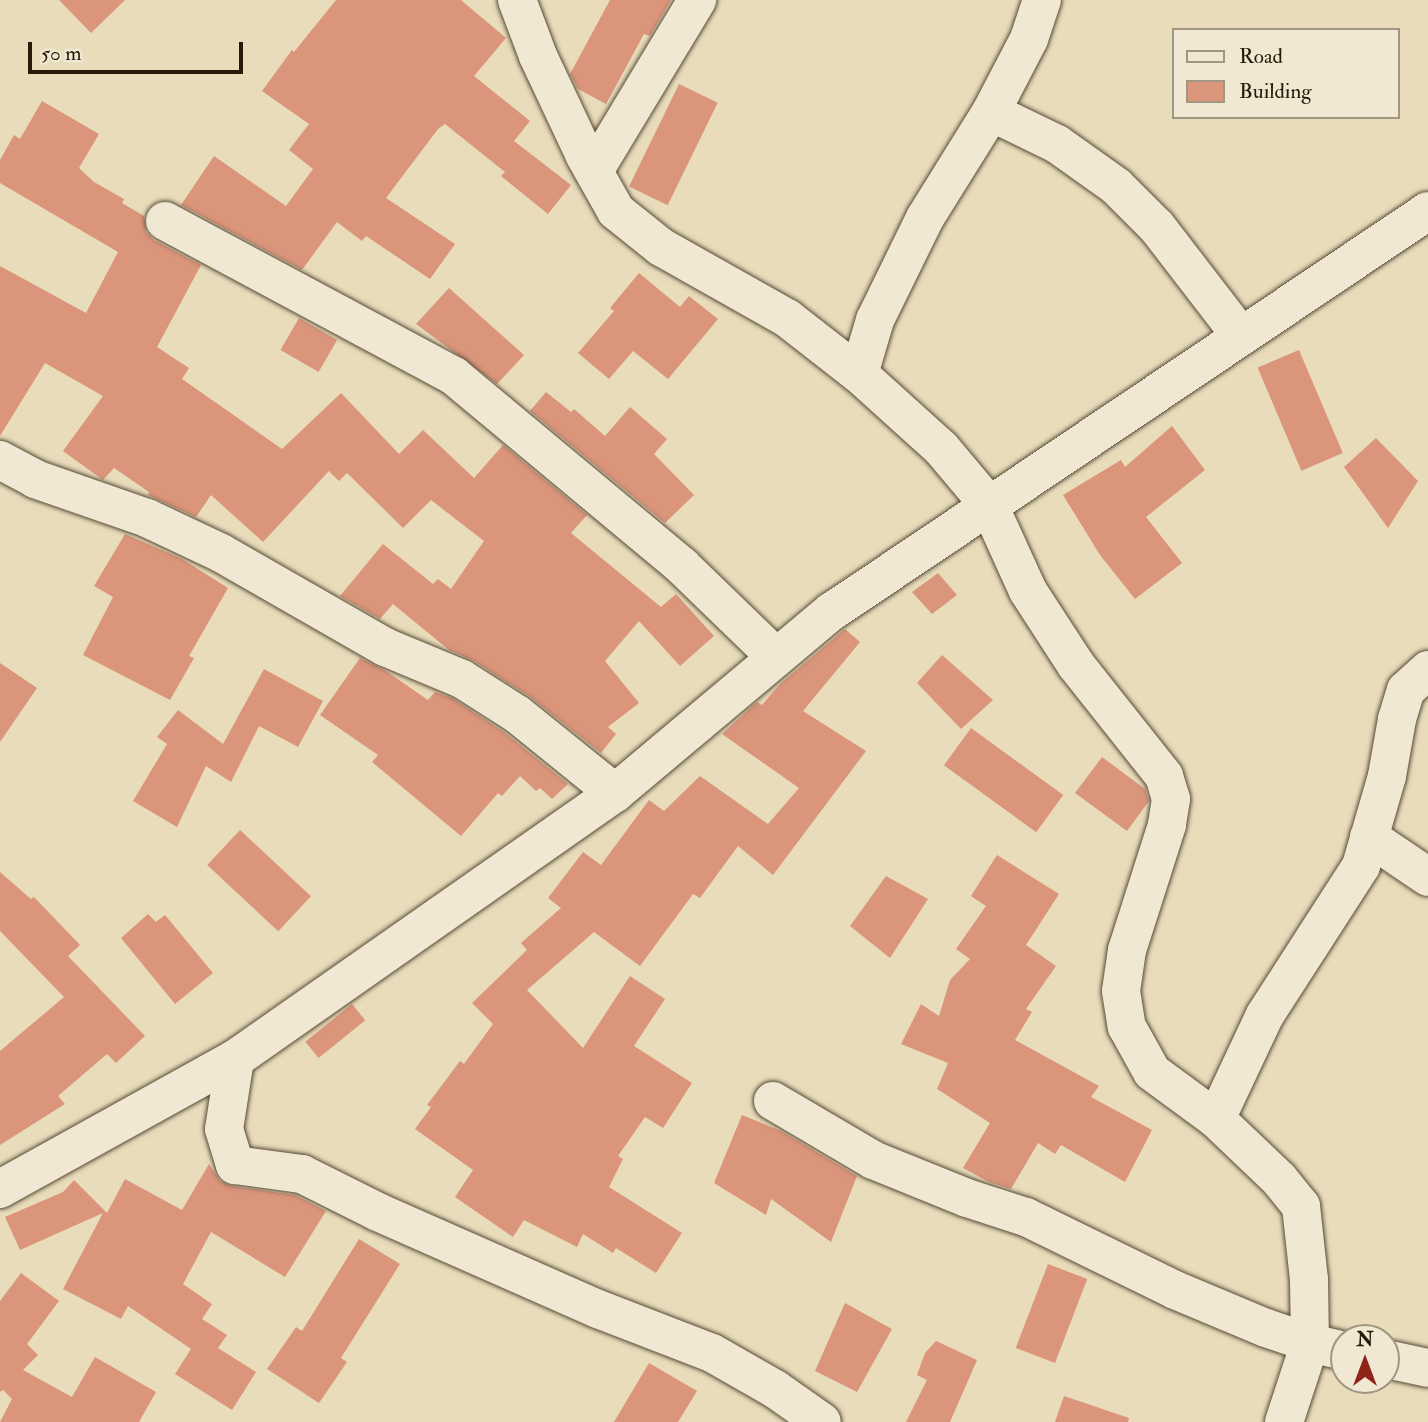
<!DOCTYPE html>
<html>
<head>
<meta charset="utf-8">
<style>
	body { margin:0 }
	#map { position:relative; width:1428px; height:1422px; overflow:hidden; background:#e8dcbb; font-family:"IM FELL Double Pica",serif }
	div>[style] { position:absolute }
	.building>* { inset:0; background:#da957b; transform-origin:0 0 }
	.roads { filter:drop-shadow(0 0 2px #584a36) drop-shadow(0 0 2px #584a36) }
	.minor>* { height:38px; margin:-19px; padding:0 19px; transform-origin:19px; border-radius:19px; background:#f0e8d3 }
	span { translate:-50% -50%; white-space:nowrap; text-align:center; line-height:1.15; -webkit-text-stroke:5px #f0e8d3; paint-order:stroke }
	.legend { position:absolute; left:1172px; top:28px; width:228px; height:91px; box-sizing:border-box; background:#f0e8d3; border:2px solid #a09682; margin:0; padding:9px 12px; list-style:none; font-size:21px; color:#281a09 }
	.legend li { display:flex; align-items:center; gap:14px; height:35px }
	.legend b { width:35px; border:2px solid #a09682 }
	.north { position:absolute; left:1330px; top:1324px; width:70px; height:70px; box-sizing:border-box; background:#f0e8d3; border:2px solid #a09682; border-radius:50%; rotate:0deg; font-size:19px; font-weight:700; line-height:28px; text-align:center; color:#281a09 }
	.north::after { content:''; display:block; margin:auto; width:24px; height:32px; background:#8f2418; clip-path:polygon(50% 0,100% 100%,50% 72%,0 100%) }
	.scale { position:absolute; left:28px; top:42px; width:215px; height:32px; box-sizing:border-box; border:4px solid #281a09; border-top:0; padding-left:9px; font-size:21px; line-height:24px; white-space:nowrap; color:#281a09; -webkit-text-stroke:5px #f0e8d3; paint-order:stroke }
</style>
</head>
<body>
<div id="map">
	<div class="building">
		<div style="clip-path:polygon(59px 0,125px 0,91px 33px)"></div>
		<div style="clip-path:polygon(336px 0,461px 0,506px 38px,474px 76px,530px 121px,514px 141px,571px 185px,548px 214px,501px 176px,505px 172px,445px 124px,438px 129px,386px 198px,455px 244px,430px 279px,366px 236px,362px 241px,337px 222px,302px 270px,181px 205px,214px 156px,286px 206px,313px 169px,289px 150px,309px 124px,262px 91px,292px 50px,294px 52px)"></div>
		<div style="clip-path:polygon(610px 0,671px 0,650px 36px,644px 34px,606px 104px,578px 89px,570px 74px)"></div>
		<div style="left:679px;top:84px;width:43px;height:114px;rotate:26deg"></div>
		<div style="clip-path:polygon(42px 101px,99px 134px,79px 168px,94px 182px,124px 199px,122px 203px,144px 216px,146px 232px,154px 240px,201px 265px,157px 347px,189px 368px,182px 379px,282px 449px,341px 393px,399px 454px,423px 430px,474px 478px,503px 445px,587px 515px,571px 533px,661px 607px,676px 594px,714px 636px,680px 666px,639px 621px,605px 661px,639px 703px,608px 727px,616px 734px,601px 753px,529px 696px,474px 661px,449px 650px,393px 604px,380px 619px,340px 596px,383px 544px,433px 584px,438px 579px,451px 589px,484px 541px,431px 500px,403px 528px,347px 473px,339px 481px,329px 471px,263px 542px,211px 495px,196px 517px,148px 495px,149px 492px,114px 468px,103px 480px,63px 451px,103px 396px,45px 363px,0 436px,0 266px,86px 313px,118px 252px,0 183px,0 160px,14px 135px,20px 139px)"></div>
		<div style="clip-path:polygon(639px 273px,680px 307px,689px 296px,718px 319px,668px 379px,633px 351px,609px 379px,578px 353px,614px 311px,610px 308px)"></div>
		<div style="clip-path:polygon(449px 288px,524px 355px,497px 384px,416px 324px)"></div>
		<div style="left:299px;top:318px;width:44px;height:37px;rotate:30deg"></div>
		<div style="left:1299px;top:350px;width:112px;height:45px;rotate:67deg"></div>
		<div style="clip-path:polygon(546px 392px,571px 412px,574px 409px,605px 436px,630px 407px,667px 439px,654px 454px,694px 495px,665px 523px,530px 411px)"></div>
		<div style="clip-path:polygon(1172px 426px,1205px 470px,1146px 517px,1182px 563px,1135px 599px,1100px 555px,1063px 495px,1121px 460px,1125px 467px)"></div>
		<div style="clip-path:polygon(1376px 438px,1418px 481px,1388px 528px,1344px 467px)"></div>
		<div style="clip-path:polygon(125px 534px,182px 559px,228px 588px,189px 656px,194px 658px,170px 700px,83px 655px,113px 597px,94px 586px)"></div>
		<div style="clip-path:polygon(938px 573px,957px 595px,932px 614px,912px 592px)"></div>
		<div style="clip-path:polygon(845px 629px,860px 642px,803px 711px,866px 751px,773px 875px,738px 846px,700px 898px,693px 894px,640px 966px,594px 932px,527px 990px,583px 1048px,630px 976px,665px 999px,634px 1046px,692px 1083px,663px 1128px,645px 1117px,618px 1156px,623px 1159px,609px 1187px,682px 1233px,656px 1273px,616px 1248px,613px 1253px,583px 1234px,577px 1247px,524px 1220px,513px 1237px,455px 1197px,473px 1170px,415px 1129px,431px 1107px,427px 1105px,460px 1061px,464px 1064px,493px 1024px,472px 1003px,527px 950px,521px 943px,561px 908px,548px 898px,583px 852px,601px 865px,649px 800px,664px 811px,700px 776px,768px 824px,799px 788px,722px 734px,757px 702px,762px 705px,780px 684px)"></div>
		<div style="clip-path:polygon(942px 655px,993px 700px,961px 729px,917px 683px)"></div>
		<div style="clip-path:polygon(360px 658px,386px 671px,428px 700px,435px 692px,452px 698px,504px 732px,568px 784px,552px 799px,540px 788px,536px 791px,520px 776px,502px 796px,498px 793px,461px 836px,372px 762px,378px 755px,320px 715px)"></div>
		<div style="clip-path:polygon(0 663px,37px 688px,0 742px)"></div>
		<div style="clip-path:polygon(264px 669px,323px 701px,298px 747px,259px 726px,231px 782px,206px 766px,177px 827px,133px 801px,167px 744px,157px 737px,178px 710px,223px 744px)"></div>
		<div style="left:971px;top:728px;width:114px;height:46px;rotate:36deg"></div>
		<div style="clip-path:polygon(1102px 757px,1145px 789px,1149px 801px,1127px 831px,1075px 793px)"></div>
		<div style="left:240px;top:830px;width:97px;height:48px;rotate:43deg"></div>
		<div style="clip-path:polygon(997px 855px,1059px 894px,1026px 945px,1056px 966px,1026px 1009px,1032px 1012px,1015px 1040px,1099px 1086px,1091px 1097px,1152px 1130px,1125px 1182px,1061px 1145px,1055px 1154px,1038px 1143px,1011px 1189px,989px 1182px,963px 1168px,990px 1123px,937px 1089px,948px 1063px,901px 1044px,921px 1004px,939px 1016px,950px 980px,970px 959px,956px 949px,986px 906px,971px 896px)"></div>
		<div style="clip-path:polygon(0 872px,31px 899px,34px 897px,80px 945px,68px 956px,145px 1036px,116px 1063px,107px 1054px,58px 1096px,65px 1104px,0 1145px,0 1051px,64px 997px,0 931px)"></div>
		<div style="clip-path:polygon(886px 876px,928px 899px,890px 958px,850px 926px)"></div>
		<div style="clip-path:polygon(148px 914px,156px 922px,165px 915px,213px 973px,175px 1004px,121px 938px)"></div>
		<div style="left:352px;top:1004px;width:21px;height:60px;rotate:51deg"></div>
		<div style="clip-path:polygon(742px 1115px,781px 1131px,857px 1176px,831px 1242px,771px 1199px,766px 1215px,714px 1183px)"></div>
		<div style="clip-path:polygon(209px 1164px,220px 1181px,231px 1186px,295px 1195px,326px 1211px,285px 1277px,211px 1232px,183px 1284px,212px 1304px,202px 1319px,227px 1335px,218px 1348px,256px 1372px,232px 1410px,175px 1374px,191px 1349px,128px 1306px,121px 1319px,63px 1289px,103px 1213px,20px 1250px,5px 1217px,63px 1192px,74px 1180px,107px 1213px,125px 1179px,182px 1210px)"></div>
		<div style="clip-path:polygon(359px 1239px,400px 1264px,341px 1358px,347px 1362px,319px 1403px,267px 1369px,296px 1327px,302px 1331px)"></div>
		<div style="left:1048px;top:1264px;width:42px;height:90px;rotate:21deg"></div>
		<div style="clip-path:polygon(21px 1273px,59px 1301px,27px 1344px,38px 1355px,23px 1370px,72px 1397px,95px 1357px,156px 1392px,139px 1422px,0 1422px,12px 1399px,3px 1390px,0 1392px,0 1301px)"></div>
		<div style="clip-path:polygon(845px 1303px,892px 1329px,857px 1392px,815px 1371px)"></div>
		<div style="clip-path:polygon(936px 1341px,977px 1360px,950px 1422px,906px 1422px,927px 1380px,917px 1375px,925px 1353px)"></div>
		<div style="clip-path:polygon(649px 1363px,697px 1391px,678px 1422px,614px 1422px)"></div>
		<div style="clip-path:polygon(1064px 1396px,1129px 1418px,1128px 1422px,1055px 1422px)"></div>
	</div>
	<div class="roads">
		<div class="minor">
			<div style="left:517px;top:0;width:60px;rotate:69.4deg"></div>
			<div style="left:538px;top:56px;width:110px;rotate:64.8deg"></div>
			<div style="left:585px;top:156px;width:63px;rotate:60.6deg"></div>
			<div style="left:616px;top:211px;width:58px;rotate:38.7deg"></div>
			<div style="left:661px;top:247px;width:145px;rotate:29.4deg"></div>
			<div style="left:787px;top:318px;width:91px;rotate:37.9deg"></div>
			<div style="left:859px;top:374px;width:110px;rotate:42.1deg"></div>
			<div style="left:941px;top:448px;width:75px;rotate:49.9deg"></div>
			<div style="left:989px;top:505px;width:94px;rotate:65.6deg"></div>
			<div style="left:1028px;top:591px;width:88px;rotate:57deg"></div>
			<div style="left:1076px;top:665px;width:142px;rotate:51.6deg"></div>
			<div style="left:1164px;top:776px;width:24px;rotate:73deg"></div>
			<div style="left:1171px;top:799px;width:26px;rotate:99deg"></div>
			<div style="left:1167px;top:825px;width:131px;rotate:107.7deg"></div>
			<div style="left:1127px;top:950px;width:41px;rotate:98.3deg"></div>
			<div style="left:1121px;top:991px;width:36px;rotate:81deg"></div>
			<div style="left:1127px;top:1027px;width:51px;rotate:60.9deg"></div>
			<div style="left:1152px;top:1072px;width:79px;rotate:36.3deg"></div>
			<div style="left:1216px;top:1119px;width:87px;rotate:43.6deg"></div>
			<div style="left:1279px;top:1179px;width:35px;rotate:51deg"></div>
			<div style="left:1301px;top:1206px;width:74px;rotate:83.8deg"></div>
			<div style="left:1309px;top:1280px;width:63px;rotate:89.1deg"></div>
			<div style="left:1310px;top:1343px;width:83px;rotate:108.2deg"></div>
			<div style="left:991px;top:112px;width:73px;rotate:25.9deg"></div>
			<div style="left:1057px;top:144px;width:72px;rotate:35.4deg"></div>
			<div style="left:1116px;top:186px;width:58px;rotate:45deg"></div>
			<div style="left:1157px;top:227px;width:138px;rotate:52.4deg"></div>
			<div style="left:594px;top:171px;width:200px;rotate:-58.9deg"></div>
			<div style="left:165px;top:221px;width:328px;rotate:28.2deg"></div>
			<div style="left:454px;top:376px;width:297px;rotate:39.8deg"></div>
			<div style="left:682px;top:566px;width:131px;rotate:44.1deg"></div>
			<div style="left:859px;top:374px;width:56px;rotate:-73.5deg"></div>
			<div style="left:875px;top:320px;width:114px;rotate:-63.9deg"></div>
			<div style="left:925px;top:218px;width:125px;rotate:-58.1deg"></div>
			<div style="left:991px;top:112px;width:82px;rotate:-62.5deg"></div>
			<div style="left:1029px;top:39px;width:41px;rotate:-71.6deg"></div>
			<div style="left:0;top:460px;width:40px;rotate:28deg"></div>
			<div style="left:35px;top:479px;width:119px;rotate:19.2deg"></div>
			<div style="left:147px;top:518px;width:82px;rotate:25.3deg"></div>
			<div style="left:221px;top:553px;width:189px;rotate:29.8deg"></div>
			<div style="left:385px;top:647px;width:83px;rotate:22.6deg"></div>
			<div style="left:462px;top:679px;width:65px;rotate:32.5deg"></div>
			<div style="left:517px;top:714px;width:126px;rotate:38.9deg"></div>
			<div style="left:1369px;top:837px;width:71px;rotate:34.1deg"></div>
			<div style="left:235px;top:1059px;width:71px;rotate:98.9deg"></div>
			<div style="left:224px;top:1129px;width:38px;rotate:73deg"></div>
			<div style="left:235px;top:1165px;width:68px;rotate:7.7deg"></div>
			<div style="left:302px;top:1174px;width:85px;rotate:26.6deg"></div>
			<div style="left:378px;top:1212px;width:240px;rotate:23.8deg"></div>
			<div style="left:598px;top:1309px;width:122px;rotate:21.1deg"></div>
			<div style="left:712px;top:1353px;width:73px;rotate:29.7deg"></div>
			<div style="left:775px;top:1389px;width:57px;rotate:35.1deg"></div>
			<div style="left:773px;top:1101px;width:116px;rotate:30.5deg"></div>
			<div style="left:873px;top:1160px;width:101px;rotate:22deg"></div>
			<div style="left:967px;top:1198px;width:62px;rotate:17.9deg"></div>
			<div style="left:1026px;top:1217px;width:166px;rotate:26.1deg"></div>
			<div style="left:1175px;top:1290px;width:99px;rotate:22.7deg"></div>
			<div style="left:1266px;top:1328px;width:46px;rotate:18.8deg"></div>
			<div style="left:1310px;top:1343px;width:35px;rotate:13deg"></div>
			<div style="left:1216px;top:1119px;width:115px;rotate:-64.8deg"></div>
			<div style="left:1265px;top:1015px;width:177px;rotate:-57.2deg"></div>
			<div style="left:1361px;top:866px;width:94px;rotate:-73.9deg"></div>
			<div style="left:1387px;top:776px;width:58px;rotate:-80deg"></div>
			<div style="left:1397px;top:719px;width:30px;rotate:-73deg"></div>
			<div style="left:1406px;top:690px;width:30px;rotate:-42deg"></div>
			<div style="left:0;top:1189px;width:269px;rotate:-29deg"></div>
			<div style="left:235px;top:1059px;width:464px;rotate:-35deg"></div>
			<div style="left:615px;top:793px;width:282px;rotate:-40deg"></div>
			<div style="left:831px;top:612px;width:719px;rotate:-33.89deg"></div>
			<div style="left:1386px;top:1359px;width:43px;rotate:12.1deg"></div>
		</div>
	</div>
	<ul class="legend">
	<li><b style="height:9px;background:#f0e8d3"></b>Road</li>
	<li><b style="height:19px;background:#da957b"></b>Building</li>
	</ul>
	<div class="north">N</div>
	<div class="scale">50 m</div>
</div>
</body>
</html>
